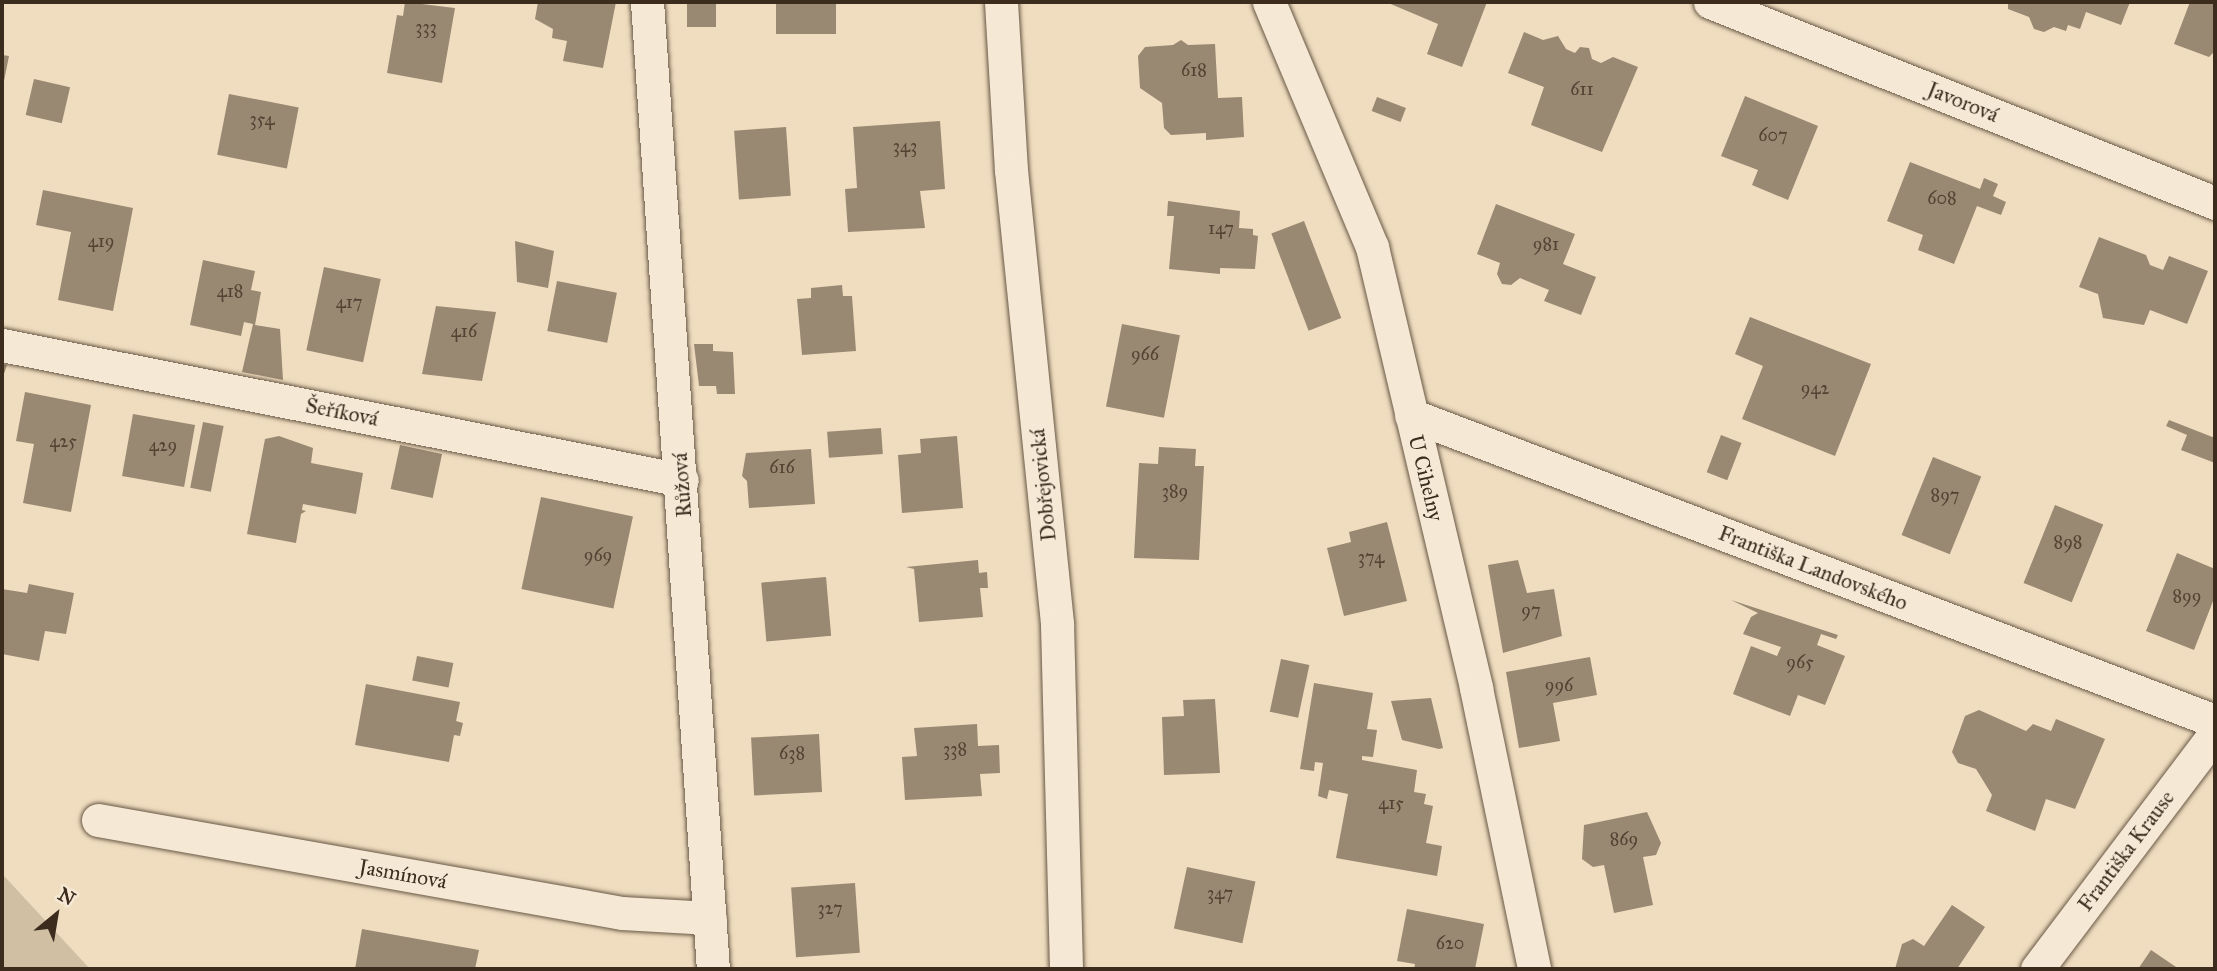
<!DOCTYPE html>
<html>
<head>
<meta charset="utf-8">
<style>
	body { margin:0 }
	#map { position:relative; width:2217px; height:971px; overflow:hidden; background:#f0ddbf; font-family:"IM FELL Great Primer",serif }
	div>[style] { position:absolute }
	.green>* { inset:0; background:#d1bfa4 }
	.building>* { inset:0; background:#998872; transform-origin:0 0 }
	.roads { filter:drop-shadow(0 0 2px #685846) drop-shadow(0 0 2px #685846) }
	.street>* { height:33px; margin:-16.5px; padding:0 16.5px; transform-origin:16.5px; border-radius:16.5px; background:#f5e9d5 }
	span { translate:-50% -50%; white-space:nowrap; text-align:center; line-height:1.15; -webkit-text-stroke:5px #f5e9d5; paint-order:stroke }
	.number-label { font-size:18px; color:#524333 }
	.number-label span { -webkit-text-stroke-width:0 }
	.street-label { font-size:21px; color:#3b2c1e }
	.frame { position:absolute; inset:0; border:4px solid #3b2c1e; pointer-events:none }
	.north { position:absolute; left:21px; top:880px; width:70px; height:70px; -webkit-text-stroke:5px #f5e9d5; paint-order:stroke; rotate:30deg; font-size:19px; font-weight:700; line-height:28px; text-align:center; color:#3b2c1e }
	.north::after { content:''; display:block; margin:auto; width:24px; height:32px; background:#3b2c1e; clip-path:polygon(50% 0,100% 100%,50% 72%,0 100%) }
</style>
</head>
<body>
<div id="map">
	<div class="green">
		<div style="clip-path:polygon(2px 874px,6px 878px,90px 969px,2px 969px)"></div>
	</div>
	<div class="building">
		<div style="clip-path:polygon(405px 2px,455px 8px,442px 83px,387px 73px,397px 15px,403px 16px)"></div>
		<div style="clip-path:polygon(538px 2px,616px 2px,603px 68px,563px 61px,567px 41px,552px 38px,553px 29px,535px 19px)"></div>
		<div style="left:687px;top:2px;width:29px;height:25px"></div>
		<div style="left:776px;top:2px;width:60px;height:32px"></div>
		<div style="clip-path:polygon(1386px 2px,1487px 2px,1462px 67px,1427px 54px,1438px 24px)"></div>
		<div style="clip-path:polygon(2008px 2px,2130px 2px,2121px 25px,2086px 12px,2080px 29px,2068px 25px,2066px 31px,2054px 27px,2044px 32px,2034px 29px,2029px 17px,2008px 9px)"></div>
		<div style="clip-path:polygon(2190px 2px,2215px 2px,2215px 51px,2209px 57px,2174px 44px)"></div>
		<div style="clip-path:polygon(1524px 32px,1543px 40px,1558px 36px,1566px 49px,1575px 53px,1580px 47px,1589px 48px,1592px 59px,1601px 63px,1613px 57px,1638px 67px,1602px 152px,1531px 125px,1544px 87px,1508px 73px)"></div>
		<div style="clip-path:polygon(1181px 40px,1188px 45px,1215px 44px,1218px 98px,1242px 97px,1244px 137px,1206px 140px,1206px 133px,1171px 135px,1164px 128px,1162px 103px,1140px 88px,1138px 56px,1145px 47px,1173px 45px)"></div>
		<div style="clip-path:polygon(2px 55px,9px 56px,3px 86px,2px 86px)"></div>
		<div style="left:34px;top:79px;width:37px;height:37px;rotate:13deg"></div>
		<div style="left:229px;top:94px;width:71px;height:62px;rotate:11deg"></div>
		<div style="clip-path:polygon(1745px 96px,1818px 126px,1788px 200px,1752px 185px,1758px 170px,1721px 156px)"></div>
		<div style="left:1377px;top:97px;width:31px;height:15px;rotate:21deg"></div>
		<div style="clip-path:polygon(940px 121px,945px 189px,920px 191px,925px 228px,848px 232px,845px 189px,857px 188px,853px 127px)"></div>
		<div style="left:786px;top:127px;width:69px;height:52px;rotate:86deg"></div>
		<div style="clip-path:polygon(1910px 162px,1980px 189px,1984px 178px,1998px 184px,1993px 196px,2006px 202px,2001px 215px,1977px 206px,1954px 264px,1918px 250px,1923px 235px,1887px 221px)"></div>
		<div style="clip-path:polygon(43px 190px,133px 208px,113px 311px,58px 300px,71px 232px,36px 225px)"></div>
		<div style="clip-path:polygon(1168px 201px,1240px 211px,1239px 228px,1253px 229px,1253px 235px,1258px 236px,1255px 269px,1220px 268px,1220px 274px,1169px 269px,1174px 216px,1167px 216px)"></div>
		<div style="clip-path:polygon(1496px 204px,1575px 234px,1563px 264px,1596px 277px,1581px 315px,1544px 301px,1549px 290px,1520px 278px,1511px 285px,1502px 284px,1497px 274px,1500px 263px,1477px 254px)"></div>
		<div style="left:1304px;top:221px;width:104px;height:35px;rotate:69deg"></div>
		<div style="clip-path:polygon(2099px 237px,2146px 255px,2150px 265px,2163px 270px,2169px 256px,2208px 271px,2187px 324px,2150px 310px,2144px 325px,2103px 318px,2098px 294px,2079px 287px)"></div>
		<div style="clip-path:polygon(515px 241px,554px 251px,548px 288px,517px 282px)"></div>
		<div style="clip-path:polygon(203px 260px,255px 271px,251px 290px,261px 292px,255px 325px,280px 329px,283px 380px,242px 372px,253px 324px,244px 322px,241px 336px,190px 325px)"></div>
		<div style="left:324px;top:267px;width:58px;height:85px;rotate:12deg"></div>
		<div style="left:557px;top:281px;width:61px;height:51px;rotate:11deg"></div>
		<div style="clip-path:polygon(842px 285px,843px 296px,852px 296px,856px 351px,802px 355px,797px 299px,811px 298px,811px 288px)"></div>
		<div style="clip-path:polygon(436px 306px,496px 312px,482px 381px,422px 374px)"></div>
		<div style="clip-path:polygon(1750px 317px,1871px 364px,1835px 456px,1742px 419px,1763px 366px,1735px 354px)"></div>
		<div style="left:1122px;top:324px;width:59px;height:84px;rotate:11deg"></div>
		<div style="clip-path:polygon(694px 344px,713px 344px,713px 351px,733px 352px,735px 394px,717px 394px,716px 386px,699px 386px)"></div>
		<div style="clip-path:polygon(2px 364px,7px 365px,2px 380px)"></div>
		<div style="clip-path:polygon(25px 392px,91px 405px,71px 512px,23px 503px,34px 444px,16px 441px)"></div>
		<div style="left:133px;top:414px;width:63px;height:63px;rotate:10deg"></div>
		<div style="clip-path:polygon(2169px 420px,2215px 438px,2215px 463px,2181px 450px,2187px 435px,2166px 426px)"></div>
		<div style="left:203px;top:422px;width:21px;height:67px;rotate:11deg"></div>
		<div style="left:881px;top:428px;width:26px;height:54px;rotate:86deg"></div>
		<div style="left:1721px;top:435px;width:22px;height:40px;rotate:21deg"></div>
		<div style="clip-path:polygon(279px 436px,313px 448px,311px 463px,363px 473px,356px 514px,303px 504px,302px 510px,306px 511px,301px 514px,296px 543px,247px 534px,265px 439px)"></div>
		<div style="clip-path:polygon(957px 436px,963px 508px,902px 513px,898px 455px,921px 453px,920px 439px)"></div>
		<div style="left:400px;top:445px;width:43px;height:45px;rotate:12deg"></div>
		<div style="clip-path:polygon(1159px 447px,1196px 449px,1195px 466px,1204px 466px,1199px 560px,1134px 558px,1139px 463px,1158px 464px)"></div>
		<div style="clip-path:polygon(811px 449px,815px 504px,749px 508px,747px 481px,742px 476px,746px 453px)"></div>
		<div style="left:1933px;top:457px;width:52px;height:84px;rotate:22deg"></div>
		<div style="left:541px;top:497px;width:94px;height:94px;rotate:12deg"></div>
		<div style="left:2055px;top:505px;width:52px;height:84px;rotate:22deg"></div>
		<div style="clip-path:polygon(1387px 522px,1407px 601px,1344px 616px,1327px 548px,1351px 542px,1349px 532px)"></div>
		<div style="clip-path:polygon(2177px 553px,2215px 569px,2215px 596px,2194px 650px,2146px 631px)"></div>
		<div style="clip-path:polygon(978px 560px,979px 573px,987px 572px,988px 588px,980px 588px,983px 617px,919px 622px,914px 569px,906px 567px)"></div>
		<div style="clip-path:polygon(1518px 560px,1527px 593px,1554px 589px,1562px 636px,1503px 653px,1488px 565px)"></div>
		<div style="left:826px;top:577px;width:59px;height:65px;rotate:85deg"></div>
		<div style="clip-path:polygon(29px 584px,74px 593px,66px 634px,45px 631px,39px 661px,2px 654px,2px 589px,27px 593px)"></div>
		<div style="clip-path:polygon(1731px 600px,1838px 635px,1836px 639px,1821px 634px,1817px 645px,1845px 656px,1825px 705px,1798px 695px,1790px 716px,1733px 694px,1751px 646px,1777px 656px,1781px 647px,1743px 634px,1751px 617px,1758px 613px)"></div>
		<div style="left:417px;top:656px;width:37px;height:25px;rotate:11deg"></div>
		<div style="clip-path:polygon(1590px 657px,1597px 695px,1553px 703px,1560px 741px,1519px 748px,1506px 672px)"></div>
		<div style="left:1281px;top:659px;width:29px;height:54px;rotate:12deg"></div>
		<div style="clip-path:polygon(1314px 683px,1373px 693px,1367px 729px,1377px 730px,1373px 757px,1362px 756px,1362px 760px,1417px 770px,1414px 792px,1426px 794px,1424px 804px,1433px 806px,1426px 843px,1442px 846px,1437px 876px,1336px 858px,1348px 794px,1329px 790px,1327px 799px,1318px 796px,1323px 763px,1315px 762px,1314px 771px,1300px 769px)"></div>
		<div style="clip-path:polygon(366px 684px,460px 702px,456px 721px,463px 723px,460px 736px,454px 735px,449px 762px,355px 745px)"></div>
		<div style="clip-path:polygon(1431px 698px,1443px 748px,1439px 749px,1402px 740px,1391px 701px)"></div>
		<div style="clip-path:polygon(1215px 699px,1220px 773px,1164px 775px,1162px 717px,1184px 716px,1183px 700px)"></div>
		<div style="clip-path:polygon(1979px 710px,2026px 731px,2033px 724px,2051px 731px,2056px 719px,2105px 739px,2075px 809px,2046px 799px,2035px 831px,1986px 811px,1992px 795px,1976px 769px,1958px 763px,1952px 752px,1965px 716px)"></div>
		<div style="clip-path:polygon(977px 724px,978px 746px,999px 745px,1000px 773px,980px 774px,982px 796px,905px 800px,902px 757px,917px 756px,914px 728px)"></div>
		<div style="left:819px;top:734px;width:58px;height:68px;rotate:87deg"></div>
		<div style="clip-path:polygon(1647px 812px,1661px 843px,1656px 855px,1643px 857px,1653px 905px,1614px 913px,1604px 865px,1593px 867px,1582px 859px,1584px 825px)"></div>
		<div style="left:1187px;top:867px;width:70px;height:63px;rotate:12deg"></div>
		<div style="left:855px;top:883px;width:70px;height:64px;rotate:86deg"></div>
		<div style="clip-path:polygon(1952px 905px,1985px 927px,1957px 969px,1895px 969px,1902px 944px,1913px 939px,1924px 946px)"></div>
		<div style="clip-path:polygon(1407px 909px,1484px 924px,1475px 969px,1414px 969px,1415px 964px,1397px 961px)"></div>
		<div style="clip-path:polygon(362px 929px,479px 950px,475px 969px,355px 969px)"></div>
		<div style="clip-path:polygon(2151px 950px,2179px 969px,2138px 969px)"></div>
	</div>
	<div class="roads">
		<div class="street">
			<div style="left:647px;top:2px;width:969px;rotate:86.1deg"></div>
			<div style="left:1001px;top:2px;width:168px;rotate:86.6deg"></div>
			<div style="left:1011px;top:170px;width:456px;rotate:84.2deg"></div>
			<div style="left:1057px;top:624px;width:345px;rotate:88.5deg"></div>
			<div style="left:1269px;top:2px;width:266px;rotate:67.2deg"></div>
			<div style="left:1372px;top:247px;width:453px;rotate:76.7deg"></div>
			<div style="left:1476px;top:688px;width:287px;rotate:78.3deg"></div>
			<div style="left:1710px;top:2px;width:544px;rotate:21.7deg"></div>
			<div style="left:2px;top:345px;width:693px;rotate:11.23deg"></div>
			<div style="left:1411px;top:415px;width:860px;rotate:20.84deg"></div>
			<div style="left:98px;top:820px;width:532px;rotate:10.06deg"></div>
			<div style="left:622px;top:913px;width:88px;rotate:3.3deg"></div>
			<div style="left:2037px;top:969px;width:295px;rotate:-52.9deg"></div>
		</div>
	</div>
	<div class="number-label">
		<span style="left:426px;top:27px">333</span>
		<span style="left:1194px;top:70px">618</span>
		<span style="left:1582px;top:89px">611</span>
		<span style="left:262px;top:119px">354</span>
		<span style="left:1773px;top:135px">607</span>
		<span style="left:905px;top:146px">343</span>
		<span style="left:1942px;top:198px">608</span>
		<span style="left:1221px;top:228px">147</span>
		<span style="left:101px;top:241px">419</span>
		<span style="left:1546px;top:244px">981</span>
		<span style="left:230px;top:291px">418</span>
		<span style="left:349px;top:302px">417</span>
		<span style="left:464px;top:331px">416</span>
		<span style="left:1145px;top:354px">966</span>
		<span style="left:1815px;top:388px">942</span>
		<span style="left:63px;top:441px">425</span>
		<span style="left:163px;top:445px">429</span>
		<span style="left:782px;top:467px">616</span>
		<span style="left:1175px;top:491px">389</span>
		<span style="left:1945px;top:495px">897</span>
		<span style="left:2068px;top:542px">898</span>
		<span style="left:598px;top:555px">969</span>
		<span style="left:1371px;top:557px">374</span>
		<span style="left:2187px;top:596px">899</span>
		<span style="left:1531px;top:610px">97</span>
		<span style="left:1800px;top:662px">965</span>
		<span style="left:1559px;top:685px">996</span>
		<span style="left:955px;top:749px">338</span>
		<span style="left:792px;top:753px">638</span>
		<span style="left:1391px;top:803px">415</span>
		<span style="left:1624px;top:839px">869</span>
		<span style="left:1220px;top:893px">347</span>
		<span style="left:830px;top:908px">327</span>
		<span style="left:1450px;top:943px">620</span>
	</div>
	<div class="street-label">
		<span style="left:1963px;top:102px;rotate:22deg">Javorová</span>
		<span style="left:342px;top:412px;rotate:11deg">Šeříková</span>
		<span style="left:1426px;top:478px;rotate:76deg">U Cihelny</span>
		<span style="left:682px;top:485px;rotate:-94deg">Růžová</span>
		<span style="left:1043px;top:485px;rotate:-96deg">Dobřejovická</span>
		<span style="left:1813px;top:568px;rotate:21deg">Františka Landovského</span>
		<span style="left:2126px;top:851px;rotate:-53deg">Františka Krause</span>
		<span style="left:403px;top:874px;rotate:10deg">Jasmínová</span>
	</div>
	<div class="frame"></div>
	<div class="north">N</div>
</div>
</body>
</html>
